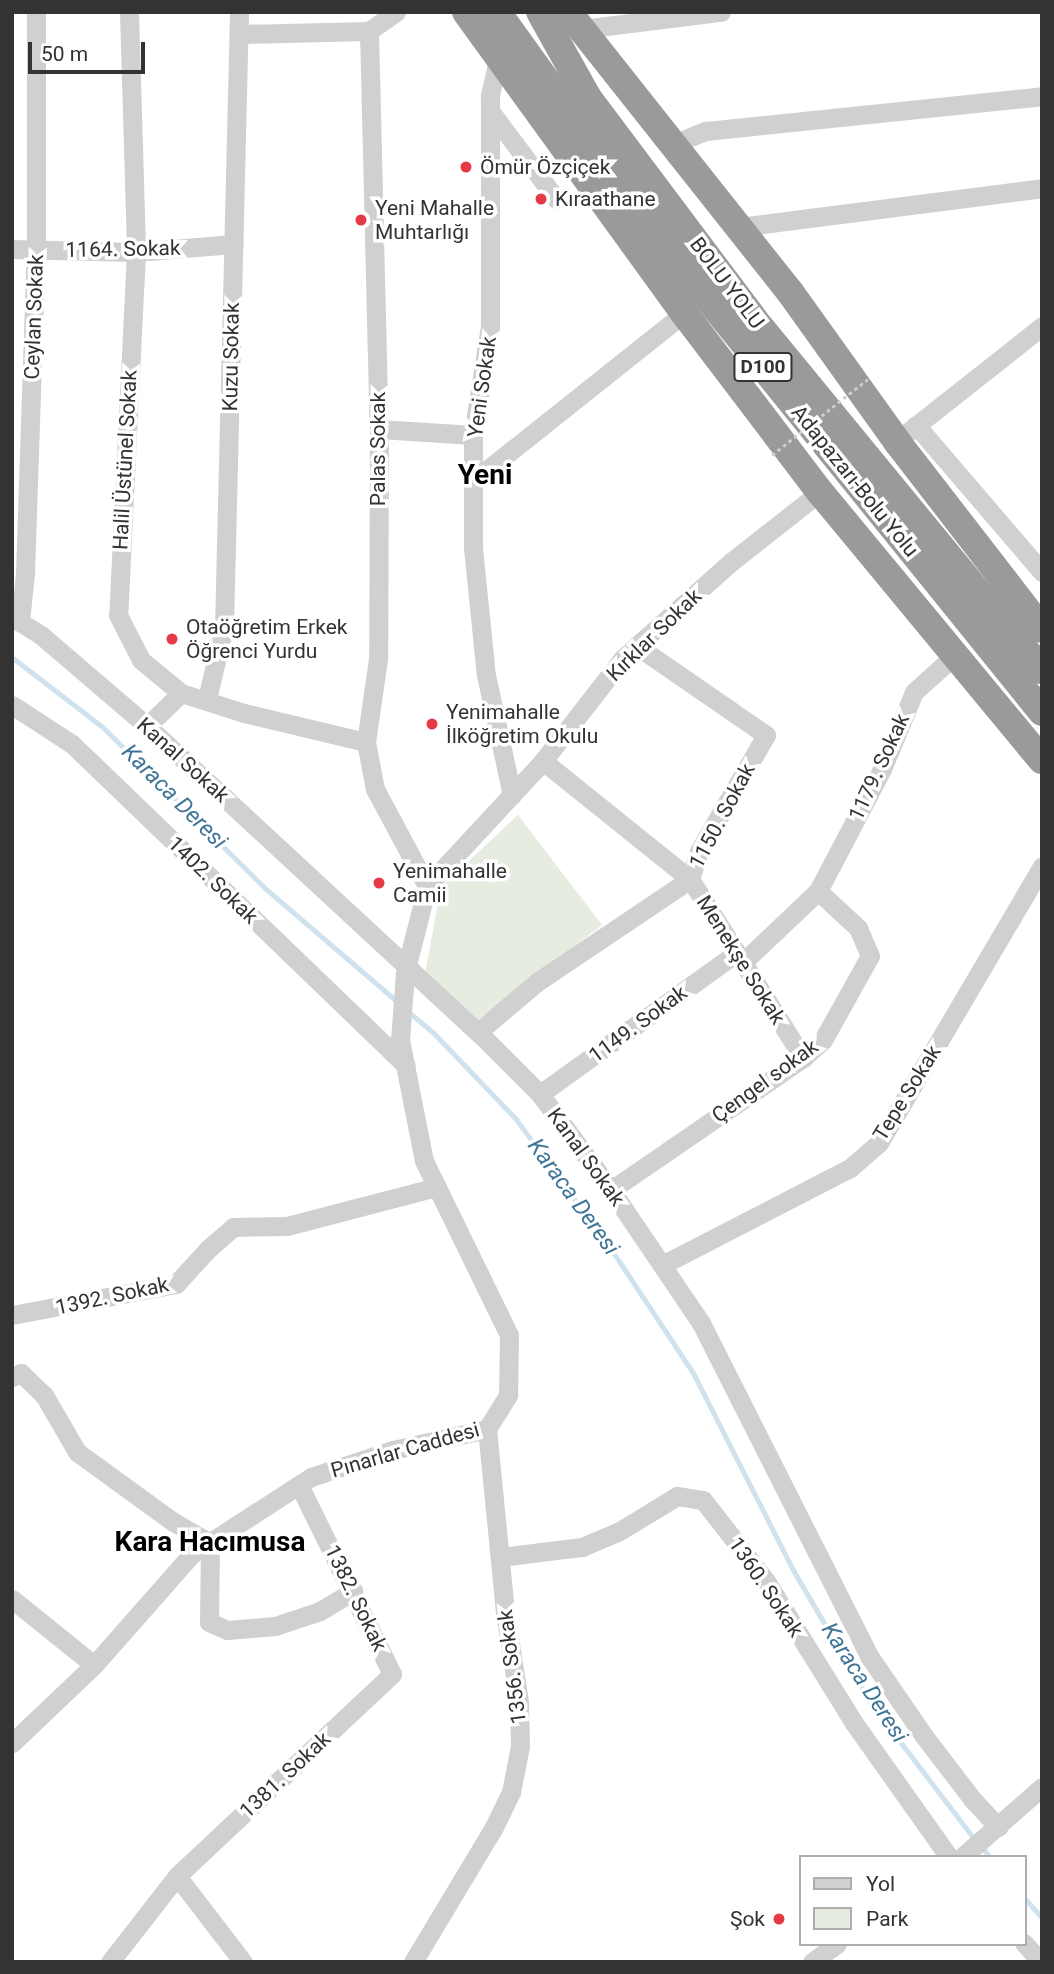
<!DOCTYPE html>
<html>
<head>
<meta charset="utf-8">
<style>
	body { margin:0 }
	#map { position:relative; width:1054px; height:1974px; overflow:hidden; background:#fff; font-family:Roboto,sans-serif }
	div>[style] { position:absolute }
	.green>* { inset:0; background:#e6ecdf }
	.stream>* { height:4.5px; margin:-2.25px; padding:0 2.25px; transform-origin:2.25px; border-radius:2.25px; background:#cfe2ee }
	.minor>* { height:19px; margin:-9.5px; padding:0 9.5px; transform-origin:9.5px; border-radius:9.5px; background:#d0d0d0 }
	.highway>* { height:28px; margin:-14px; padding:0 14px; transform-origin:14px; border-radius:14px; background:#9a9a9a }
	.path-bridge>* { height:2.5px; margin-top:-1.25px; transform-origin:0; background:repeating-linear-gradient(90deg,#cdcdcd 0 3.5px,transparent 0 7px) }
	.dots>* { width:19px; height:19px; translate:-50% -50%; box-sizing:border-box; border:4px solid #fff; border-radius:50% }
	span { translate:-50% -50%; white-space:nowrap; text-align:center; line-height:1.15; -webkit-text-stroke:7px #fff; paint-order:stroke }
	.shield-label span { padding:2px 5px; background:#fff; border:2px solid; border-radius:5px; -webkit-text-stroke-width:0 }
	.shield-label { font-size:19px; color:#333; font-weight:700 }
	.poi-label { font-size:21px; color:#333 }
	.left { translate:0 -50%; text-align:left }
	.right { translate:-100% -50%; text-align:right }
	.street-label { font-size:21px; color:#333 }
	.water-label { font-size:23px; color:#3f7597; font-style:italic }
	.district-label { font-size:28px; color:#000; font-weight:700 }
	.frame { position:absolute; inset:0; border:14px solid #333; pointer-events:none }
	.legend { position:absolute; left:799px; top:1855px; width:228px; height:91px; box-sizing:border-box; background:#fff; border:2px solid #adadad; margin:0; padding:9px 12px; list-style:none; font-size:21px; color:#333 }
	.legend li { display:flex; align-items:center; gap:14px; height:35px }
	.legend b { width:35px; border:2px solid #adadad }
	.scale { position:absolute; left:28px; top:42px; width:117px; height:32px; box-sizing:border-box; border:4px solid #333; border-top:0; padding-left:9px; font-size:21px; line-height:24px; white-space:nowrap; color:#333; -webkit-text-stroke:5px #fff; paint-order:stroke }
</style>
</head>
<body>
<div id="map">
	<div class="green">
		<div style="clip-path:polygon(518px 815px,602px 925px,478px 1020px,425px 974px,441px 887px)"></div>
	</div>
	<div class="stream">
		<div style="left:12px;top:657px;width:115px;rotate:37.6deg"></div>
		<div style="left:103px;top:727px;width:228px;rotate:44.8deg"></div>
		<div style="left:265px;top:888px;width:174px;rotate:40.6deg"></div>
		<div style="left:409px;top:1012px;width:33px;rotate:40deg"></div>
		<div style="left:434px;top:1033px;width:120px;rotate:46.3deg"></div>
		<div style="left:517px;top:1120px;width:175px;rotate:54deg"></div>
		<div style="left:620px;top:1262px;width:134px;rotate:56.5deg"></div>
		<div style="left:694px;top:1374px;width:221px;rotate:63.1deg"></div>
		<div style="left:794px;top:1571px;width:153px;rotate:59.7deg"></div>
		<div style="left:871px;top:1703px;width:170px;rotate:52.7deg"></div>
		<div style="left:982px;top:1847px;width:13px;rotate:51deg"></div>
		<div style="left:1024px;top:1897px;width:28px;rotate:49deg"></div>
	</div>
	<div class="minor">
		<div style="left:129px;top:12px;width:240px;rotate:88.3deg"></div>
		<div style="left:136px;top:252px;width:363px;rotate:92.8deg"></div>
		<div style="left:118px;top:615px;width:51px;rotate:62.9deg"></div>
		<div style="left:141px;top:660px;width:52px;rotate:39.5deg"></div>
		<div style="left:181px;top:693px;width:66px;rotate:17.6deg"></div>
		<div style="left:244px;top:713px;width:125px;rotate:13.4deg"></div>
		<div style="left:396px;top:12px;width:33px;rotate:145deg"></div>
		<div style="left:369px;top:31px;width:398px;rotate:88.6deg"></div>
		<div style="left:379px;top:429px;width:230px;rotate:90.2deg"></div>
		<div style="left:378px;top:659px;width:84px;rotate:98.2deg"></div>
		<div style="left:366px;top:742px;width:48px;rotate:79.2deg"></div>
		<div style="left:375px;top:789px;width:110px;rotate:61.8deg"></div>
		<div style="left:582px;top:29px;width:140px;rotate:-7deg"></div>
		<div style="left:239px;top:34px;width:130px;rotate:-1.3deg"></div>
		<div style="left:498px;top:60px;width:37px;rotate:103deg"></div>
		<div style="left:490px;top:96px;width:230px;rotate:90deg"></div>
		<div style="left:490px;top:326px;width:110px;rotate:98.9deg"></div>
		<div style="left:473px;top:435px;width:113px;rotate:90deg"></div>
		<div style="left:473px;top:548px;width:128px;rotate:84.2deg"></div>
		<div style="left:486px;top:675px;width:123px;rotate:77.8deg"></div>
		<div style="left:490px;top:111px;width:111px;rotate:53deg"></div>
		<div style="left:673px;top:144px;width:35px;rotate:-22deg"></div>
		<div style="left:706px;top:131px;width:338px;rotate:-5.9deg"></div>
		<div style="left:739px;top:227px;width:305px;rotate:-7.3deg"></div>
		<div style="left:12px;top:249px;width:124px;rotate:1.4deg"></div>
		<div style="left:136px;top:252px;width:98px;rotate:-4.7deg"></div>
		<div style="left:916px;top:425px;width:194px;rotate:49.4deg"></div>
		<div style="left:379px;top:429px;width:94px;rotate:3.7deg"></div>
		<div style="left:908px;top:432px;width:171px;rotate:-38.3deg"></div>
		<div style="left:473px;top:481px;width:270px;rotate:-38.5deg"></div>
		<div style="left:12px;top:617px;width:36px;rotate:32deg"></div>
		<div style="left:42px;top:636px;width:138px;rotate:40.6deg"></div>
		<div style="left:147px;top:726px;width:451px;rotate:42.8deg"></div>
		<div style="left:478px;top:1032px;width:88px;rotate:45deg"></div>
		<div style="left:540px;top:1094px;width:119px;rotate:53.5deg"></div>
		<div style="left:611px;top:1190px;width:161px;rotate:55.9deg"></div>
		<div style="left:701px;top:1323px;width:373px;rotate:63.2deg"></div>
		<div style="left:869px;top:1656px;width:97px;rotate:55.5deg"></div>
		<div style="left:924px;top:1736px;width:81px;rotate:52.6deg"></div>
		<div style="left:973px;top:1800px;width:37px;rotate:47deg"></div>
		<div style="left:20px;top:622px;width:48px;rotate:-84.1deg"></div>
		<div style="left:25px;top:574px;width:325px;rotate:-88.1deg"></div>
		<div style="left:36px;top:249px;width:237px;rotate:-90deg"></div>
		<div style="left:207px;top:699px;width:74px;rotate:-76.7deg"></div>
		<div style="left:224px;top:627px;width:615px;rotate:-88.6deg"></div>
		<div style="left:12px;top:705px;width:72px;rotate:33deg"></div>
		<div style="left:72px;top:744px;width:463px;rotate:43.9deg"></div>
		<div style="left:147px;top:726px;width:47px;rotate:-44.1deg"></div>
		<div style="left:543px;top:761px;width:189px;rotate:38.8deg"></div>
		<div style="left:690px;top:879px;width:212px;rotate:57.7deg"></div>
		<div style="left:818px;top:891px;width:138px;rotate:-62.3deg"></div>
		<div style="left:882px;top:769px;width:83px;rotate:-67.4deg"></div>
		<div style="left:914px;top:692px;width:55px;rotate:-42.1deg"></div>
		<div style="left:478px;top:1032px;width:77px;rotate:-40.3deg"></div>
		<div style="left:537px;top:982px;width:184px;rotate:-33.9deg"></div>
		<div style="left:690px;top:879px;width:29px;rotate:-72deg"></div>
		<div style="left:699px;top:851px;width:134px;rotate:-60deg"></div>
		<div style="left:766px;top:735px;width:157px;rotate:-145.4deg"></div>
		<div style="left:540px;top:1094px;width:241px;rotate:-35.7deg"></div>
		<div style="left:611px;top:1190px;width:233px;rotate:-34.5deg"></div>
		<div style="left:803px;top:1058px;width:27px;rotate:-42deg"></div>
		<div style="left:823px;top:1040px;width:96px;rotate:-60.8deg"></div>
		<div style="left:870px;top:956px;width:30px;rotate:-113deg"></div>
		<div style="left:858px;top:928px;width:54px;rotate:-137.2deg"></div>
		<div style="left:818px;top:891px;width:105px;rotate:136.5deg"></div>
		<div style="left:662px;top:1265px;width:212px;rotate:-27.3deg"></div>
		<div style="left:850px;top:1168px;width:38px;rotate:-41deg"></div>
		<div style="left:879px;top:1143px;width:321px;rotate:-59.5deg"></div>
		<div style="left:12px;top:1315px;width:167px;rotate:-10.7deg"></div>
		<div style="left:176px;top:1284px;width:47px;rotate:-47.6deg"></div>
		<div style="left:208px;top:1249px;width:33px;rotate:-41deg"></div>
		<div style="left:233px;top:1227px;width:54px;rotate:-1.1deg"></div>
		<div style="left:287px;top:1226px;width:155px;rotate:-14.6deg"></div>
		<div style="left:12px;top:1377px;width:10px;rotate:-24deg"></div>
		<div style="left:21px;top:1373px;width:32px;rotate:44deg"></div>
		<div style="left:44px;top:1395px;width:66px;rotate:59.9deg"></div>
		<div style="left:77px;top:1452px;width:117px;rotate:36deg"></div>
		<div style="left:172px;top:1521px;width:44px;rotate:30.1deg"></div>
		<div style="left:210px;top:1543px;width:79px;rotate:90.7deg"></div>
		<div style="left:209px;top:1622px;width:20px;rotate:24deg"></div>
		<div style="left:227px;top:1630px;width:48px;rotate:-4.8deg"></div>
		<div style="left:275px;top:1626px;width:47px;rotate:-18.4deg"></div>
		<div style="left:320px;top:1611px;width:39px;rotate:-31deg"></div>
		<div style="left:500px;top:1557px;width:83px;rotate:-7deg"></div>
		<div style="left:582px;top:1547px;width:39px;rotate:-23deg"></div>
		<div style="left:618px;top:1532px;width:69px;rotate:-31.4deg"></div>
		<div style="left:677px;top:1496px;width:26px;rotate:9deg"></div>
		<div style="left:703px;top:1500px;width:103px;rotate:52.1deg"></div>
		<div style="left:766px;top:1581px;width:167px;rotate:58.2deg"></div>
		<div style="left:854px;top:1723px;width:164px;rotate:54.7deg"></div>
		<div style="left:12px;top:1599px;width:105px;rotate:38.8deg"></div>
		<div style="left:12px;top:1743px;width:113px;rotate:-43.6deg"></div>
		<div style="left:94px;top:1665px;width:148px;rotate:-48.6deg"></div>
		<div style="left:192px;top:1554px;width:142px;rotate:-32.9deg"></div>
		<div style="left:311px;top:1477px;width:86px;rotate:-18.2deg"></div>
		<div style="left:393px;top:1450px;width:96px;rotate:-12.6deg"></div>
		<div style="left:487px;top:1429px;width:40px;rotate:-58deg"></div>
		<div style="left:508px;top:1395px;width:60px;rotate:-89deg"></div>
		<div style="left:509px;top:1335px;width:194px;rotate:-116deg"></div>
		<div style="left:424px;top:1161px;width:123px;rotate:-101.2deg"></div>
		<div style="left:400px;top:1040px;width:67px;rotate:-85.7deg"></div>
		<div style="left:405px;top:973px;width:90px;rotate:-75.8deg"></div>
		<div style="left:427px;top:886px;width:171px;rotate:-47.1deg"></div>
		<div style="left:543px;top:761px;width:129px;rotate:-52.2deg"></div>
		<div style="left:622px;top:659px;width:146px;rotate:-41.7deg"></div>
		<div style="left:731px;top:562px;width:113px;rotate:-38.2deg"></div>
		<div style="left:962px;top:1857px;width:106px;rotate:-41.2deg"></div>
		<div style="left:177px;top:1876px;width:108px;rotate:52.5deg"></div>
		<div style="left:1024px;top:1943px;width:25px;rotate:48deg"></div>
		<div style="left:110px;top:1962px;width:109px;rotate:-52.1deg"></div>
		<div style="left:177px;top:1876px;width:295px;rotate:-43.2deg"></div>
		<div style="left:392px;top:1674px;width:211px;rotate:-116.2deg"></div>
		<div style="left:413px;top:1962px;width:157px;rotate:-59deg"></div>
		<div style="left:494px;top:1827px;width:39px;rotate:-64deg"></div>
		<div style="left:511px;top:1792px;width:47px;rotate:-78.9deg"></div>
		<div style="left:520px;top:1746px;width:44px;rotate:-91.3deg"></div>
		<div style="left:519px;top:1702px;width:91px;rotate:-98.8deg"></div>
		<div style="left:505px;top:1612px;width:184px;rotate:-95.6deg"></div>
		<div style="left:812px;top:1962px;width:31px;rotate:-36deg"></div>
	</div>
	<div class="highway">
		<div style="left:466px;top:12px;width:372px;rotate:54.1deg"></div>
		<div style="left:684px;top:313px;width:225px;rotate:52.8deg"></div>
		<div style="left:820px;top:492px;width:348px;rotate:50.4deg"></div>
		<div style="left:497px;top:12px;width:284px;rotate:54.3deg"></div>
		<div style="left:663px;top:243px;width:603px;rotate:51.06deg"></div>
		<div style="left:540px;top:12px;width:98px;rotate:60.8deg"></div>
		<div style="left:588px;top:98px;width:288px;rotate:53.1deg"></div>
		<div style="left:761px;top:328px;width:443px;rotate:50.6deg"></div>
		<div style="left:568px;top:12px;width:357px;rotate:51.6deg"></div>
		<div style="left:790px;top:292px;width:186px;rotate:54.4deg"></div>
		<div style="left:898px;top:443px;width:235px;rotate:52.3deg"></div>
	</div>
	<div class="path-bridge">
		<div style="left:772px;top:455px;width:122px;rotate:-38.4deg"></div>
	</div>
	<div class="dots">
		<div style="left:466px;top:167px;background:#e63946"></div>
		<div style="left:541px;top:199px;background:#e63946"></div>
		<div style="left:361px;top:220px;background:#e63946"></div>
		<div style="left:172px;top:639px;background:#e63946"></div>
		<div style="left:432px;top:724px;background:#e63946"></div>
		<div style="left:379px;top:883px;background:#e63946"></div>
		<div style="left:779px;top:1919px;background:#e63946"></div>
	</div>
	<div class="shield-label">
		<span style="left:763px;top:367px">D100</span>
	</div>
	<div class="poi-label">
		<span class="left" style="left:480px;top:167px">Ömür Özçiçek</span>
		<span class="left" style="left:555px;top:199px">Kıraathane</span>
		<span class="left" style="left:375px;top:220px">Yeni Mahalle<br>Muhtarlığı</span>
		<span class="left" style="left:186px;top:639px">Otaöğretim Erkek<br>Öğrenci Yurdu</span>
		<span class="left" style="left:446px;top:724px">Yenimahalle<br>İlköğretim Okulu</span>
		<span class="left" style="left:393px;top:883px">Yenimahalle<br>Camii</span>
		<span class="right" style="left:765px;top:1919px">Şok</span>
	</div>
	<div class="street-label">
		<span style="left:123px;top:249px;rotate:-1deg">1164. Sokak</span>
		<span style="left:727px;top:283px;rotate:53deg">BOLU YOLU</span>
		<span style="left:34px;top:317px;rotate:-88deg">Ceylan Sokak</span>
		<span style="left:231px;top:357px;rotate:-89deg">Kuzu Sokak</span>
		<span style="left:482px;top:387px;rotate:-82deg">Yeni Sokak</span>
		<span style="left:378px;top:449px;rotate:-90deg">Palas Sokak</span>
		<span style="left:125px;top:460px;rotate:-87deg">Halil Üstünel Sokak</span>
		<span style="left:855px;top:481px;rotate:51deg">Adapazarı-Bolu Yolu</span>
		<span style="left:654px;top:635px;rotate:-44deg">Kırklar Sokak</span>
		<span style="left:183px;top:760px;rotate:42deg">Kanal Sokak</span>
		<span style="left:879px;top:767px;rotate:-65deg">1179. Sokak</span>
		<span style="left:722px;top:816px;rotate:-62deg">1150. Sokak</span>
		<span style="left:213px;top:880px;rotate:44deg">1402. Sokak</span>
		<span style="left:741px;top:960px;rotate:58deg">Menekşe Sokak</span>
		<span style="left:638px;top:1024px;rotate:-36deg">1149. Sokak</span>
		<span style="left:765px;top:1081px;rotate:-36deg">Çengel sokak</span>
		<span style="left:907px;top:1093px;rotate:-58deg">Tepe Sokak</span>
		<span style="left:586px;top:1157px;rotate:54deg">Kanal Sokak</span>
		<span style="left:112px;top:1296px;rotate:-12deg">1392. Sokak</span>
		<span style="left:405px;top:1450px;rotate:-16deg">Pınarlar Caddesi</span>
		<span style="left:766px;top:1587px;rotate:56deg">1360. Sokak</span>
		<span style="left:356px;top:1598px;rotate:64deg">1382. Sokak</span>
		<span style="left:512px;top:1667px;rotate:-97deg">1356. Sokak</span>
		<span style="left:285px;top:1775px;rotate:-43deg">1381. Sokak</span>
	</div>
	<div class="water-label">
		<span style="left:174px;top:797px;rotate:45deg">Karaca Deresi</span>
		<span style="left:573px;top:1197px;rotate:54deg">Karaca Deresi</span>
		<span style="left:864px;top:1683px;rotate:57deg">Karaca Deresi</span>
	</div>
	<div class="district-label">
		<span style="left:485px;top:475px">Yeni</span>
		<span style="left:210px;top:1542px">Kara Hacımusa</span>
	</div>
	<div class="frame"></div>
	<ul class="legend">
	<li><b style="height:9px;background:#d0d0d0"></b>Yol</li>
	<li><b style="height:19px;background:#e6ecdf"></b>Park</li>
	</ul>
	<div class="scale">50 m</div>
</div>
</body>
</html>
